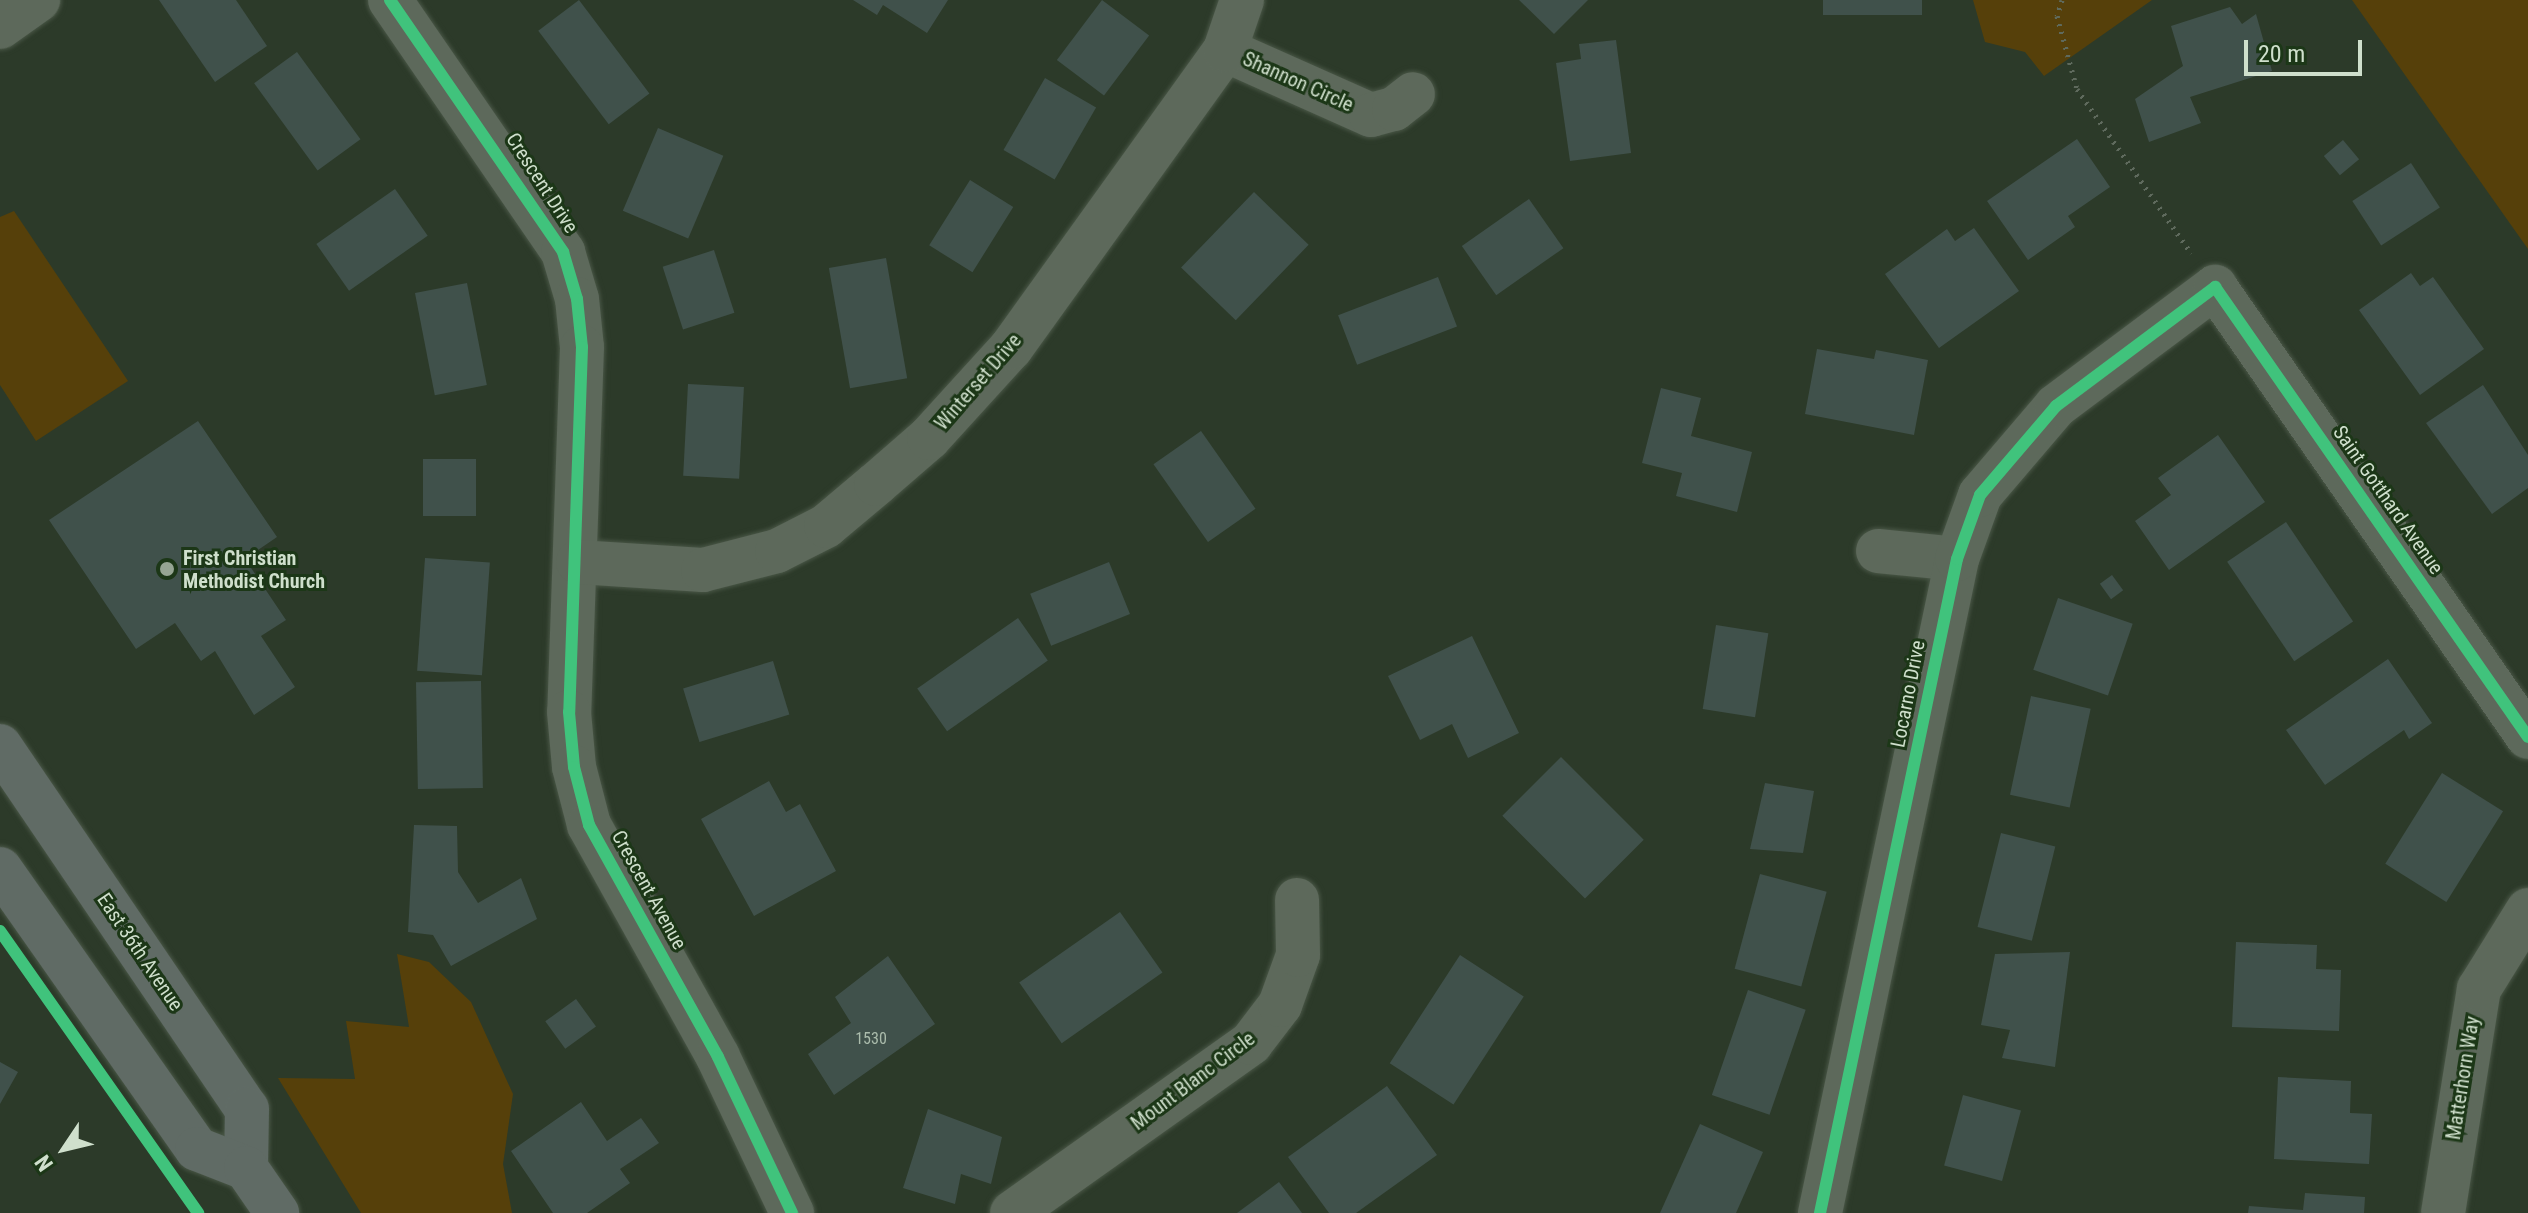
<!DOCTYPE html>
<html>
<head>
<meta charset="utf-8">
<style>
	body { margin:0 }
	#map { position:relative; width:2528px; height:1213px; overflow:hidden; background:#2c3a29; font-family:"Roboto Condensed",sans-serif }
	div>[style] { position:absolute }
	.green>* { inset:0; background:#56400a }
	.building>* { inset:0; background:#40514b; transform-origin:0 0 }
	.path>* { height:5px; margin-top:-2.5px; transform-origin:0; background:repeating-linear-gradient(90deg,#5f6a5d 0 2px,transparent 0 8px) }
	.roads { filter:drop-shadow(0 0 2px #495646) drop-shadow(0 0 2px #495646) }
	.minor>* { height:44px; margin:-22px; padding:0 22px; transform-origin:22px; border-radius:22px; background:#5d695b }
	.major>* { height:44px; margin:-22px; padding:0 22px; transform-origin:22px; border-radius:22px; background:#606b65 }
	.cycleway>* { height:12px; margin:-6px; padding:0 6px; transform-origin:6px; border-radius:6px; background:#40c37c }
	.dots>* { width:22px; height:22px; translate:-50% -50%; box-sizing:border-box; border:4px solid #1c3717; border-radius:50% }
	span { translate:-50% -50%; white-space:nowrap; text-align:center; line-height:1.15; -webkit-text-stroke:6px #1c3717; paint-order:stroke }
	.number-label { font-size:16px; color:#abbcac }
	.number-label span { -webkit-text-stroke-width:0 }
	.street-label { font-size:20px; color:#cfdfcc }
	.poi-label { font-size:20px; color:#cfdfcc; font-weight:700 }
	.left { translate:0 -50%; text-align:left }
	.north { position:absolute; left:24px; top:1109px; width:80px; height:80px; -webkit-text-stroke:6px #1c3717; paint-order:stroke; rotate:235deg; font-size:22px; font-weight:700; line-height:32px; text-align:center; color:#cfdfcc }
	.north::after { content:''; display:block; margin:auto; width:28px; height:36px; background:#cfdfcc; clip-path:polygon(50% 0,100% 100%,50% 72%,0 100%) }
	.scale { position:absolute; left:2244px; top:40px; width:118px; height:36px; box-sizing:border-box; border:4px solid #cfdfcc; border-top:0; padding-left:10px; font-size:24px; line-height:28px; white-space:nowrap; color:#cfdfcc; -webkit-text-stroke:6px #1c3717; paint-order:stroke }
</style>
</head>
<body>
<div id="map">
	<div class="green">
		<div style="clip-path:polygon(1973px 0,2152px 0,2044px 76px,2025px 52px,1985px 42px)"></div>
		<div style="clip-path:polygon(2352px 0,2528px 0,2528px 249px)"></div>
		<div style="clip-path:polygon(14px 211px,128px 381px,36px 441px,0 385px,0 217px)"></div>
		<div style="clip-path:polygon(397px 954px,429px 962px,471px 1002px,513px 1094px,503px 1164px,512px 1213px,361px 1213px,278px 1078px,355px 1079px,346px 1021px,409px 1027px)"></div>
	</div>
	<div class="building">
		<div style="clip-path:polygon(159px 0,236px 0,267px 46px,215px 82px)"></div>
		<div style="left:579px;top:0;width:117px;height:51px;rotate:53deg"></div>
		<div style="clip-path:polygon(853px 0,948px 0,927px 33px,883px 5px,877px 15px)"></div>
		<div style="left:1102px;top:0;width:59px;height:75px;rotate:37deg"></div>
		<div style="clip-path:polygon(1519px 0,1588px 0,1554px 34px)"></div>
		<div style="left:1823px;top:0;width:99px;height:15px"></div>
		<div style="clip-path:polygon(2230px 7px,2242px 24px,2256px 14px,2272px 71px,2190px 97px,2201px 123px,2149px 142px,2135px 99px,2183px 66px,2171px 26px)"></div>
		<div style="clip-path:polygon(1616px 40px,1631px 153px,1570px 161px,1556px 63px,1581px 59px,1579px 44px)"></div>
		<div style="left:297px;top:52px;width:108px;height:53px;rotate:54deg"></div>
		<div style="left:1045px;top:78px;width:59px;height:83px;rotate:30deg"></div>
		<div style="left:658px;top:128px;width:71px;height:90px;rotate:23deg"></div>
		<div style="clip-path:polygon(2077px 139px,2110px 187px,2068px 216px,2075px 227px,2028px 260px,1987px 201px)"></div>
		<div style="left:2343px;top:140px;width:25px;height:25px;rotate:50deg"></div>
		<div style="left:2411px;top:163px;width:53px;height:70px;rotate:57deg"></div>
		<div style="left:970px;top:180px;width:51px;height:77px;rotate:32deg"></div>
		<div style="left:395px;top:189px;width:57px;height:96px;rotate:55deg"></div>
		<div style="left:1254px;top:192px;width:76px;height:105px;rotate:44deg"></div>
		<div style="left:1529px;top:199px;width:60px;height:82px;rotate:55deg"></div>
		<div style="clip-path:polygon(1974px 228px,2019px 291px,1939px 348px,1885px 274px,1947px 229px,1955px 241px)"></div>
		<div style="left:714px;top:250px;width:66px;height:54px;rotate:72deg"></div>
		<div style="left:886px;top:258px;width:122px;height:58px;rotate:80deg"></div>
		<div style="clip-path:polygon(2411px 273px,2420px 286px,2433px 277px,2484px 349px,2420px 395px,2359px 310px)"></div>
		<div style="left:1438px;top:277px;width:53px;height:107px;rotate:69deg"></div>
		<div style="left:467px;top:283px;width:104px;height:53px;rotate:79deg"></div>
		<div style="clip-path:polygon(1817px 349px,1874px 359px,1876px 350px,1928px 360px,1914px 435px,1805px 414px)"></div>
		<div style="left:688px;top:384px;width:56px;height:92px;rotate:3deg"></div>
		<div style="clip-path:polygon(2483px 385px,2528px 455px,2528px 488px,2492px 514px,2426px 423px)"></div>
		<div style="clip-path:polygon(1661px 388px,1701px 398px,1691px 436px,1752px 452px,1737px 512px,1676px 496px,1682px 473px,1642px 463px)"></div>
		<div style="clip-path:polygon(198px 421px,277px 537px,245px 559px,286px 620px,261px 636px,295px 687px,254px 715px,215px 651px,201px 661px,175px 623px,136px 649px,49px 520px)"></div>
		<div style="left:1201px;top:431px;width:95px;height:58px;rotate:55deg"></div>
		<div style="clip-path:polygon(2218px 435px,2265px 502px,2169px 570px,2135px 521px,2171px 495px,2158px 478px)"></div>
		<div style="left:476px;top:459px;width:57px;height:53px;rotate:90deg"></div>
		<div style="left:2286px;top:522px;width:120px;height:71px;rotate:56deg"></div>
		<div style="left:425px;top:558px;width:65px;height:113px;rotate:4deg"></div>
		<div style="left:1109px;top:562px;width:56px;height:85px;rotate:68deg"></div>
		<div style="left:2112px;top:575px;width:19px;height:15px;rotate:54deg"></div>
		<div style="left:2058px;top:598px;width:79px;height:76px;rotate:19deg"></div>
		<div style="left:1018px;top:618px;width:52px;height:123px;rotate:55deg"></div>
		<div style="left:1716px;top:625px;width:53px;height:85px;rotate:9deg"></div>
		<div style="clip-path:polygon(1472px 636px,1519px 733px,1468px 758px,1452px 724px,1420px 740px,1388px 676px)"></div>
		<div style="clip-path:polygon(2388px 659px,2432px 723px,2409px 739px,2404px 730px,2325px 785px,2286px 730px)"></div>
		<div style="left:773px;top:661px;width:56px;height:94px;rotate:73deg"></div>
		<div style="left:481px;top:681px;width:107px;height:65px;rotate:89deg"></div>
		<div style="left:2031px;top:696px;width:61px;height:101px;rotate:12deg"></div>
		<div style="left:1561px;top:757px;width:117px;height:83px;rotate:45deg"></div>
		<div style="left:2442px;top:773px;width:72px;height:107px;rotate:32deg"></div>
		<div style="clip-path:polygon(769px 781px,786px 812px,800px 804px,836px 871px,754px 916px,701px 819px)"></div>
		<div style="clip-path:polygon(1765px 783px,1814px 791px,1803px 853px,1750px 849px)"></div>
		<div style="clip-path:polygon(414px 825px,457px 826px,458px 872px,478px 903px,521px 878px,537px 919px,451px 966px,433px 935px,408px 932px)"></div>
		<div style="left:2001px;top:833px;width:56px;height:97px;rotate:14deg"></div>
		<div style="left:1760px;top:874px;width:69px;height:98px;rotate:15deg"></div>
		<div style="left:1120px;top:912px;width:74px;height:123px;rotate:55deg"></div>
		<div style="clip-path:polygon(2236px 942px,2317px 945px,2316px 969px,2341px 970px,2339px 1031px,2232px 1027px)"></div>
		<div style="clip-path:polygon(2070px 952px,2055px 1067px,2002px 1058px,2010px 1030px,1981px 1025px,1995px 954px)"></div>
		<div style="left:1460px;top:955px;width:76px;height:129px;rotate:33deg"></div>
		<div style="clip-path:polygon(888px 956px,935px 1024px,834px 1095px,808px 1054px,851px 1023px,835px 997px)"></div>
		<div style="left:1748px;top:990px;width:61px;height:111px;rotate:19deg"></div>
		<div style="left:576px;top:999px;width:34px;height:38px;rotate:54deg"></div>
		<div style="clip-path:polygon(0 1062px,18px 1072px,0 1104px)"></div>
		<div style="clip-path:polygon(2278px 1077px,2351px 1081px,2350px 1113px,2372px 1114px,2369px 1164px,2274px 1159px)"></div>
		<div style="clip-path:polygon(1387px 1086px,1437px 1155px,1356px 1213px,1329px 1213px,1288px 1157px)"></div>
		<div style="left:1963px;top:1095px;width:60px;height:73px;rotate:15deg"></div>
		<div style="clip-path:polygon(581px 1102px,607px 1141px,641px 1118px,659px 1143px,620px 1169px,630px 1183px,587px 1213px,553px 1213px,511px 1151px)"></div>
		<div style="clip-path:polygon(928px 1109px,1002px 1137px,991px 1184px,961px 1174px,955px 1204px,903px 1188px)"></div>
		<div style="clip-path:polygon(1700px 1124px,1763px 1152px,1736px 1213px,1660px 1213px)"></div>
		<div style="clip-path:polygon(1279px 1182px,1302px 1213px,1237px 1213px)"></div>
		<div style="clip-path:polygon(2305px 1193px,2365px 1197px,2364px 1213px,2248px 1213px,2249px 1206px,2303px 1210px)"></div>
	</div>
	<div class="path">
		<div style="left:2062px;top:0;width:17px;rotate:107deg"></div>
		<div style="left:2057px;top:16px;width:76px;rotate:74.7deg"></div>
		<div style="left:2077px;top:89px;width:200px;rotate:55.2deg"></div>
	</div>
	<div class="roads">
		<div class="minor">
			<div style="left:390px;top:0;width:306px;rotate:55.5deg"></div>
			<div style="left:563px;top:252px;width:49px;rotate:73.4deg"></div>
			<div style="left:577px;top:299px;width:48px;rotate:84.1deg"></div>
			<div style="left:582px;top:347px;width:365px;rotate:92deg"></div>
			<div style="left:569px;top:712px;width:55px;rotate:84.8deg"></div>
			<div style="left:574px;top:767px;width:60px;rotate:75.5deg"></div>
			<div style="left:589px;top:825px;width:265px;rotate:60.9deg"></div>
			<div style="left:718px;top:1057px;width:173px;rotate:64.6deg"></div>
			<div style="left:0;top:27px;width:47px;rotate:-35.4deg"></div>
			<div style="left:1225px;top:50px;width:160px;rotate:24deg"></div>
			<div style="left:1371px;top:115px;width:24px;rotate:-15deg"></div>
			<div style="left:1394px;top:109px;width:24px;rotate:-38deg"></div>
			<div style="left:1878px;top:551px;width:79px;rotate:5.8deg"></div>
			<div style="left:578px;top:562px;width:125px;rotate:3.7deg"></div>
			<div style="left:703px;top:570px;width:76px;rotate:-14.4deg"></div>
			<div style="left:777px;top:551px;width:55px;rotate:-27deg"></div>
			<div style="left:826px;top:526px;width:65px;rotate:-40deg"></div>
			<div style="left:876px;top:484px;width:70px;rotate:-41deg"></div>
			<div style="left:929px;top:438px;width:122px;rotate:-47.7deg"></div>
			<div style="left:1011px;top:348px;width:367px;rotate:-54.3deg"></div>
			<div style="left:1225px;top:50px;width:53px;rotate:-71.2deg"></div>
			<div style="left:1012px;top:1213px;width:293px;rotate:-35.4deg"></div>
			<div style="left:1251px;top:1043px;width:48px;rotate:-52.7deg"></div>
			<div style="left:1280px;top:1005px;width:53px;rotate:-70.2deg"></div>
			<div style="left:1298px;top:955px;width:55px;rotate:-91deg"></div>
			<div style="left:1820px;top:1213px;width:668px;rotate:-78.17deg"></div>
			<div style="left:1957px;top:559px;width:68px;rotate:-70.2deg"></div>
			<div style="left:1980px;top:495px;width:117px;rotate:-49.5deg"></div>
			<div style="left:2056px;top:406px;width:199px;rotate:-36.8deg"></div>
			<div style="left:2215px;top:287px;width:548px;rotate:55.18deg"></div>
			<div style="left:2443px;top:1213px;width:227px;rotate:-80.9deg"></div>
			<div style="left:2479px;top:989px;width:93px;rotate:-58.2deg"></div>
		</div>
		<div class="major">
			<div style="left:0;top:746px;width:439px;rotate:55.8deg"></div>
			<div style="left:247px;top:1109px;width:59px;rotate:91deg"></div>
			<div style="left:0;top:869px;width:342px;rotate:54.9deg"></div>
			<div style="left:197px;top:1149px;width:53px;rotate:21.2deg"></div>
			<div style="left:246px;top:1168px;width:55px;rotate:55.4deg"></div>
		</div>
	</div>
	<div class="cycleway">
		<div style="left:390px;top:0;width:306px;rotate:55.5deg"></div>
		<div style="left:563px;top:252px;width:49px;rotate:73.4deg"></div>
		<div style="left:577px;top:299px;width:48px;rotate:84.1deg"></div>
		<div style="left:582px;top:347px;width:365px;rotate:92deg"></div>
		<div style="left:569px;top:712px;width:55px;rotate:84.8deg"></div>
		<div style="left:574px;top:767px;width:60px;rotate:75.5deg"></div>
		<div style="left:589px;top:825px;width:265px;rotate:60.9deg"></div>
		<div style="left:718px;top:1057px;width:173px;rotate:64.6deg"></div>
		<div style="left:0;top:931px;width:345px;rotate:54.9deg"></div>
		<div style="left:1820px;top:1213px;width:668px;rotate:-78.17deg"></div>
		<div style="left:1957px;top:559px;width:68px;rotate:-70.2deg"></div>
		<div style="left:1980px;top:495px;width:117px;rotate:-49.5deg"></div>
		<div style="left:2056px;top:406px;width:199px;rotate:-36.8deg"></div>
		<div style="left:2215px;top:287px;width:548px;rotate:55.18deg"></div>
	</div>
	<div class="dots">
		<div style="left:167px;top:569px;background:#96a593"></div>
	</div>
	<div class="number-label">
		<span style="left:871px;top:1039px">1530</span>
	</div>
	<div class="street-label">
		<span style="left:1298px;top:82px;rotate:24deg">Shannon Circle</span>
		<span style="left:542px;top:183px;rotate:57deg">Crescent Drive</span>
		<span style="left:978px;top:382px;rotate:-49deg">Winterset Drive</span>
		<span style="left:2388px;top:500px;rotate:55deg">Saint Gotthard Avenue</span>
		<span style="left:1908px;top:694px;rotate:-79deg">Locarno Drive</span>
		<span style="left:649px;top:890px;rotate:61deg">Crescent Avenue</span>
		<span style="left:140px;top:952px;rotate:56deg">East 36th Avenue</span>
		<span style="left:2463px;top:1078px;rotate:-81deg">Matterhorn Way</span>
		<span style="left:1193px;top:1081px;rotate:-37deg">Mount Blanc Circle</span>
	</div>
	<div class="poi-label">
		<span class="left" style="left:183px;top:570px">First Christian<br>Methodist Church</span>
	</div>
	<div class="north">N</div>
	<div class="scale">20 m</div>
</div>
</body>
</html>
